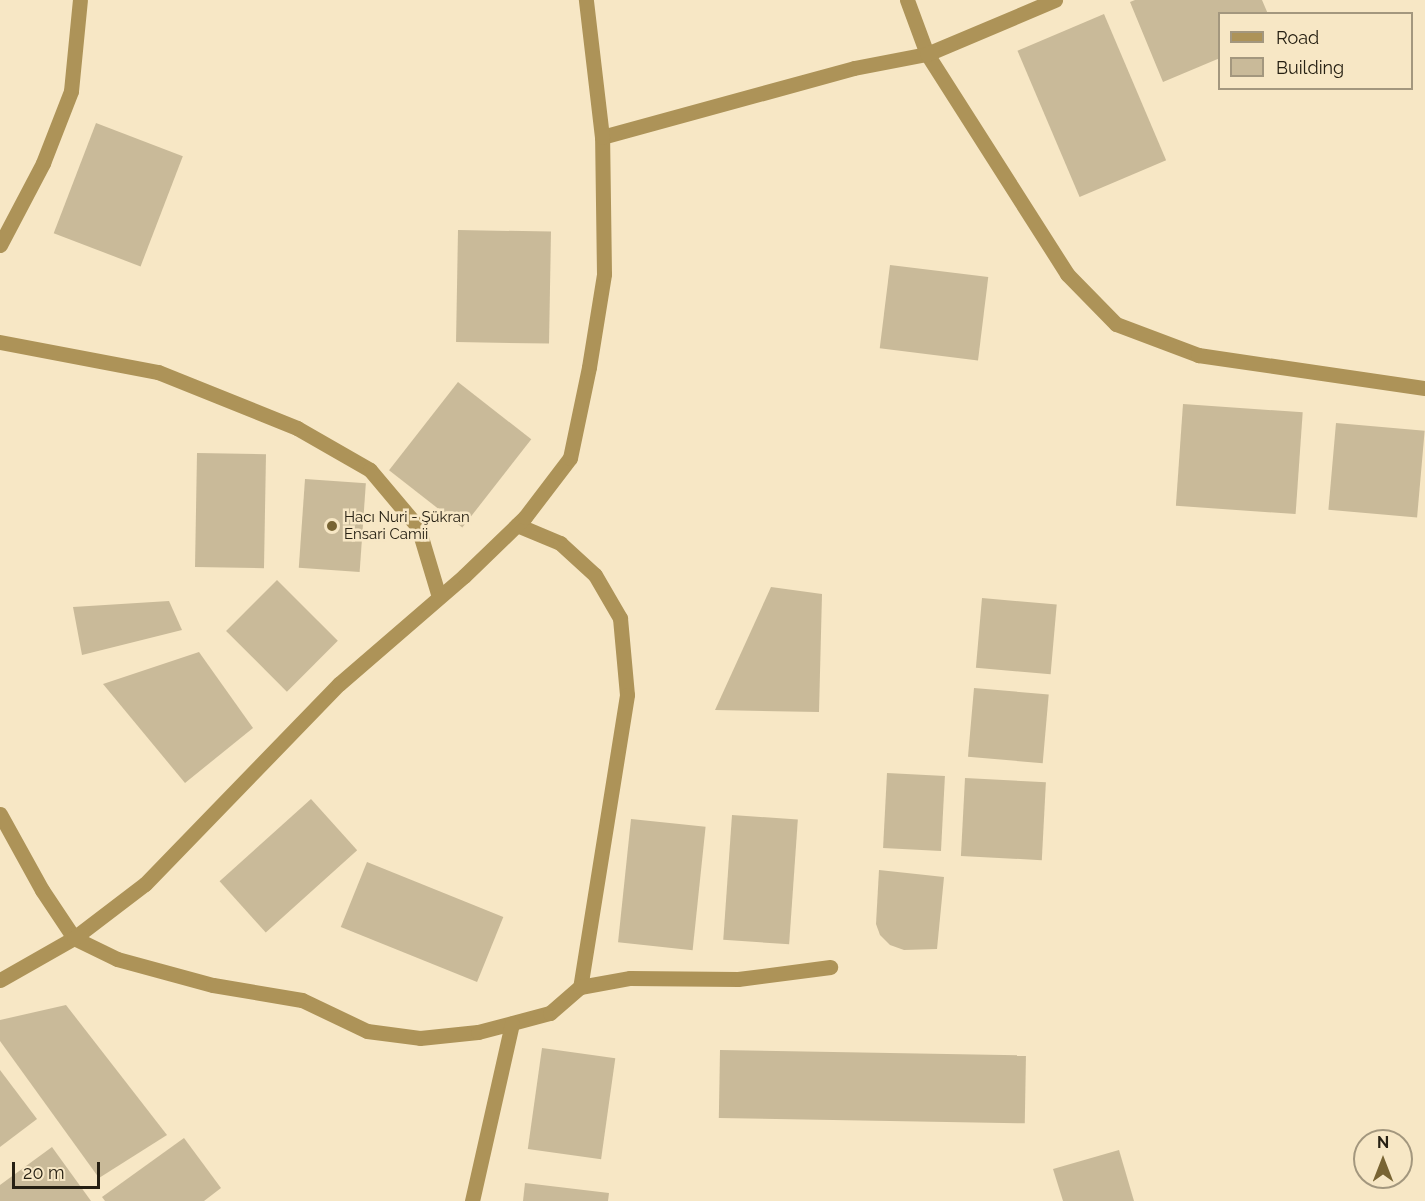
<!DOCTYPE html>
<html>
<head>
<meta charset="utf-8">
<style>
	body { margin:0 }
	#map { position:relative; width:1425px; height:1201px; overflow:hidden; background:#f7e7c5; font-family:Raleway,sans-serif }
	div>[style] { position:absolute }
	.building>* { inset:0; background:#c9ba99; transform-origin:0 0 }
	.street>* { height:15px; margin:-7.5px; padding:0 7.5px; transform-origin:7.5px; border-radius:7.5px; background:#ad9358 }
	.dots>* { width:16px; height:16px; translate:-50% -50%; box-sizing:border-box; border:3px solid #f7e7c5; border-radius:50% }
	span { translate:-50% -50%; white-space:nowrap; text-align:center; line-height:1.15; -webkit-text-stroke:5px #f7e7c5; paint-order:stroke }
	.poi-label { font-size:15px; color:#262013 }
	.left { translate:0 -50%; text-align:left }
	.legend { position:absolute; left:1218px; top:12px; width:195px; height:78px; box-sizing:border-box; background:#f7e7c5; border:2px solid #a3977e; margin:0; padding:8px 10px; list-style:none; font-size:18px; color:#262013 }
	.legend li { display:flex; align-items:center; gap:12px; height:30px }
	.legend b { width:30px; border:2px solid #a3977e }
	.north { position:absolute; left:1353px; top:1129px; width:60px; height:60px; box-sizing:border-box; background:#f7e7c5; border:2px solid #a3977e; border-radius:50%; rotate:0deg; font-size:16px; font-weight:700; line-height:24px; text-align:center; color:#262013 }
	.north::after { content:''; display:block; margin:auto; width:21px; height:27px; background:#786433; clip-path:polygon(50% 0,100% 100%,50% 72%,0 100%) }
	.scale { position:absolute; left:12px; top:1162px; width:88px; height:27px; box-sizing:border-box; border:3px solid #262013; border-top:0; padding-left:8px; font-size:18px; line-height:21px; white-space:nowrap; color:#262013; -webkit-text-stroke:4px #f7e7c5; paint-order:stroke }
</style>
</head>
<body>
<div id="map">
	<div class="building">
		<div style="clip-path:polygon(1135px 0,1262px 0,1268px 14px,1220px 14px,1220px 58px,1163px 82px,1130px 2px)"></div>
		<div style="left:1104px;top:14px;width:159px;height:94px;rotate:67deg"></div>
		<div style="left:96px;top:123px;width:93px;height:118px;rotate:21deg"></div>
		<div style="left:458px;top:230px;width:93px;height:112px;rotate:1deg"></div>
		<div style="left:890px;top:265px;width:99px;height:84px;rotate:7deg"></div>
		<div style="left:458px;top:382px;width:93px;height:112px;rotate:38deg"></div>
		<div style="left:1183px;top:404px;width:120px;height:102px;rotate:4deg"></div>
		<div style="left:1336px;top:423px;width:89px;height:87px;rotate:5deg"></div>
		<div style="left:197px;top:453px;width:69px;height:114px;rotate:1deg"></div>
		<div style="left:305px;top:479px;width:61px;height:89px;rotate:4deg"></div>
		<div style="left:277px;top:580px;width:86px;height:72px;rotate:45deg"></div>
		<div style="clip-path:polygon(771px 587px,822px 594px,819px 712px,715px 710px)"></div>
		<div style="left:982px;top:598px;width:75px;height:70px;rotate:5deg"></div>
		<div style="clip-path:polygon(169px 601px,182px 630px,82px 655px,73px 607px)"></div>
		<div style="clip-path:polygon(199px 652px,253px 728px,185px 783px,103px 684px)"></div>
		<div style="left:974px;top:688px;width:75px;height:69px;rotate:5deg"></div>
		<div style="left:887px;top:773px;width:58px;height:75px;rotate:3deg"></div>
		<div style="left:965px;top:778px;width:81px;height:78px;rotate:3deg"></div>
		<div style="left:311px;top:799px;width:69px;height:123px;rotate:48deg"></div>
		<div style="left:732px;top:815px;width:66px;height:125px;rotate:4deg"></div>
		<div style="left:631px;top:819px;width:75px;height:124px;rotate:6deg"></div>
		<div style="left:367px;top:862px;width:147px;height:70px;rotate:22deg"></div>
		<div style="clip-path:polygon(879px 870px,944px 877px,937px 949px,904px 950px,890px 945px,880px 935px,876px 924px)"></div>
		<div style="clip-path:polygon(66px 1005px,167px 1135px,99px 1178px,0 1041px,0 1020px)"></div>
		<div style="left:542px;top:1048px;width:74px;height:102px;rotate:8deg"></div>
		<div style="left:720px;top:1050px;width:306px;height:68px;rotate:1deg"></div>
		<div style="clip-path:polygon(0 1070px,37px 1119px,0 1147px)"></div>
		<div style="clip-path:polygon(184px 1138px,221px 1188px,204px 1201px,105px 1201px,102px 1197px)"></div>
		<div style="clip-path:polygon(52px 1147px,91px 1201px,0 1201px,0 1185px)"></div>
		<div style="clip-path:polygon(1119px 1150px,1134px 1201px,1063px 1201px,1053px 1169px)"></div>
		<div style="clip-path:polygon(525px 1183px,609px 1193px,608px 1201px,523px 1201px)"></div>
	</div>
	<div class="street">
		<div style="left:907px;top:0;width:58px;rotate:69.7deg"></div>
		<div style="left:927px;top:54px;width:261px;rotate:57.5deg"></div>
		<div style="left:1067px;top:274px;width:70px;rotate:45.6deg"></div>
		<div style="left:1116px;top:324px;width:88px;rotate:20.7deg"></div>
		<div style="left:1198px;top:355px;width:229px;rotate:8.3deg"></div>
		<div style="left:602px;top:137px;width:261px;rotate:-15.3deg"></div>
		<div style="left:854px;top:68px;width:74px;rotate:-10.9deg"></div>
		<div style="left:927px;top:54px;width:139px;rotate:-22.9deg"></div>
		<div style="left:0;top:245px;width:93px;rotate:-62.3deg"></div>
		<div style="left:43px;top:163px;width:77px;rotate:-68.7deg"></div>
		<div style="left:71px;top:91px;width:91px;rotate:-84.4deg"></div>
		<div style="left:0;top:342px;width:161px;rotate:10.8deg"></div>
		<div style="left:158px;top:372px;width:150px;rotate:21.9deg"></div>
		<div style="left:297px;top:428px;width:84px;rotate:29.9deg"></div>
		<div style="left:370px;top:470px;width:75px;rotate:49.9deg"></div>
		<div style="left:418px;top:527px;width:73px;rotate:73.3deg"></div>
		<div style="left:517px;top:525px;width:47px;rotate:22.7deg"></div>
		<div style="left:560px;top:543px;width:47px;rotate:42.4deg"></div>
		<div style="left:595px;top:575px;width:50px;rotate:59.8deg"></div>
		<div style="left:620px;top:618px;width:77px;rotate:84.8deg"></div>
		<div style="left:627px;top:695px;width:296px;rotate:99.1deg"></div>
		<div style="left:0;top:814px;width:87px;rotate:61.1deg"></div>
		<div style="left:42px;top:890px;width:58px;rotate:56.3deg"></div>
		<div style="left:74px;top:938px;width:48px;rotate:26deg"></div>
		<div style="left:117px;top:959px;width:99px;rotate:15.2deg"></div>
		<div style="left:213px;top:985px;width:90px;rotate:9.6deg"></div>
		<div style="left:302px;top:1000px;width:72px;rotate:25.5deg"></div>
		<div style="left:367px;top:1031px;width:53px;rotate:7.5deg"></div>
		<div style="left:420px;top:1038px;width:58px;rotate:-5.9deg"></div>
		<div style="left:478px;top:1032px;width:74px;rotate:-14.8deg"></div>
		<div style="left:550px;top:1013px;width:40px;rotate:-41deg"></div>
		<div style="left:580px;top:987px;width:51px;rotate:-10.2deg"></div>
		<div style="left:630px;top:978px;width:108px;rotate:0.5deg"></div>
		<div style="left:738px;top:979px;width:93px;rotate:-7.4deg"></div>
		<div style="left:0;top:980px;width:85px;rotate:-29.6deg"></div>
		<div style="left:74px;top:938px;width:89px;rotate:-37.3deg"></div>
		<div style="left:145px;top:884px;width:279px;rotate:-45.9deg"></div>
		<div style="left:339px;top:684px;width:165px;rotate:-40.8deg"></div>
		<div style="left:464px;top:576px;width:85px;rotate:-44deg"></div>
		<div style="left:525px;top:517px;width:74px;rotate:-52.7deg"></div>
		<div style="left:570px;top:458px;width:93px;rotate:-78.2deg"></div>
		<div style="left:589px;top:367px;width:94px;rotate:-80.8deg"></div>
		<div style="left:604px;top:274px;width:137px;rotate:-90.8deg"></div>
		<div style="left:602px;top:137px;width:138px;rotate:-96.7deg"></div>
		<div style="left:472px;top:1201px;width:182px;rotate:-77.3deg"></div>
	</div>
	<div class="dots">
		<div style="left:332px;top:526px;background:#786433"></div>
	</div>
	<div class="poi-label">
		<span class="left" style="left:344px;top:526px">Hacı Nuri - Şükran<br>Ensari Camii</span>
	</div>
	<ul class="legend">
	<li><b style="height:8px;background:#ad9358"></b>Road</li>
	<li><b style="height:16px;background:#c9ba99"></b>Building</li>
	</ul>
	<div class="north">N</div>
	<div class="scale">20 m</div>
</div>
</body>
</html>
